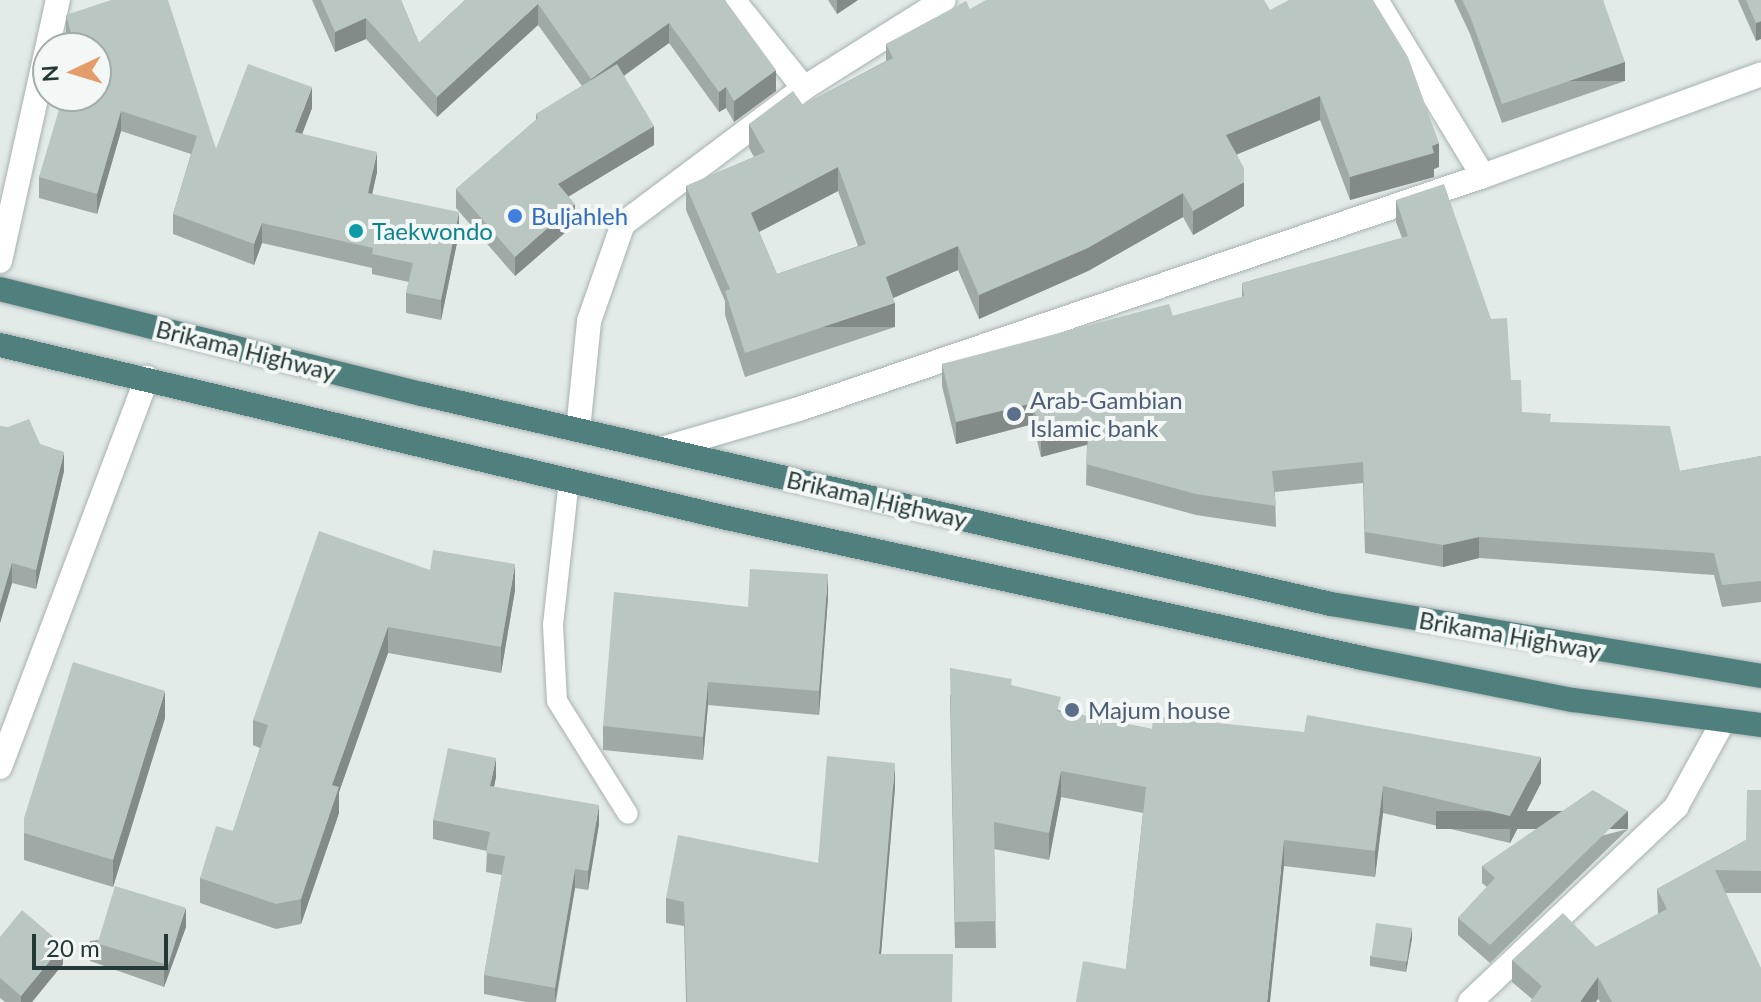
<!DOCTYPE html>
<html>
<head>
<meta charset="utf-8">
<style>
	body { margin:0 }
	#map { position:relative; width:1761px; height:1002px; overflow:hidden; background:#e3ebe9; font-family:Lato,sans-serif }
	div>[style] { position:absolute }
	.roads { filter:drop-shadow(0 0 2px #a6b2b0) drop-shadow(0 0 2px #a6b2b0) }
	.service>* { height:20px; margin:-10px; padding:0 10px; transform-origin:10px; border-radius:10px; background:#fff }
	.minor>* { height:24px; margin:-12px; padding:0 12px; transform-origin:12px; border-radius:12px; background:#fff }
	.trunk>* { height:24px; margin:-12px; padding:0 12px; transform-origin:12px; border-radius:12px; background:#50807d }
	.wall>* { inset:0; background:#9faaa7 }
	.shaded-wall>* { inset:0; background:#828b88; transform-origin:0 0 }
	.building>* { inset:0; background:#b9c6c2; transform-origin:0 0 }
	.dots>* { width:22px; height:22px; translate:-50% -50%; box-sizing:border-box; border:4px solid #f3f8f6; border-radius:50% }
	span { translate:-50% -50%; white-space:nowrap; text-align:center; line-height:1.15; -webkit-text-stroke:8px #f3f8f6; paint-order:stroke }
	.shop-label { font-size:24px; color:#366cbe }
	.left { translate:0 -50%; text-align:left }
	.culture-label { font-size:24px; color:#0d838f }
	.street-label { font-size:24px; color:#253a38 }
	.service-label { font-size:24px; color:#4e5e75 }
	.north { position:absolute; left:32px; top:32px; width:80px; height:80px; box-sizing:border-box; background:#f3f8f6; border:2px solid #a1acaa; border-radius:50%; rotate:266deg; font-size:22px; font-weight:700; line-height:32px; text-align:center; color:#253a38 }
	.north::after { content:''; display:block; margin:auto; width:28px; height:36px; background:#e39c6a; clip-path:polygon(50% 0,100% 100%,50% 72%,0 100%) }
	.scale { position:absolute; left:32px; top:934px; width:136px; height:36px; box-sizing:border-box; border:4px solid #253a38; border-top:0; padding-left:10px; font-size:24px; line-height:28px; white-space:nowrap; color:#253a38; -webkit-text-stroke:6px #f3f8f6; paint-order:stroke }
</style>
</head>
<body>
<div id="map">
	<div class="roads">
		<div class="service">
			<div style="left:569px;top:480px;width:146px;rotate:96.3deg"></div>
			<div style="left:553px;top:625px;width:76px;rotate:87deg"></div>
			<div style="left:557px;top:701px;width:133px;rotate:57.9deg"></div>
		</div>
		<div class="minor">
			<div style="left:733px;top:0;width:113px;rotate:51.1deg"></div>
			<div style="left:1376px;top:0;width:206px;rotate:58.7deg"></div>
			<div style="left:0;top:261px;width:267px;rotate:-77.5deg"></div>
			<div style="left:578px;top:430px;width:110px;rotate:-84.2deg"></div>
			<div style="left:589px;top:321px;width:103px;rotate:-70.7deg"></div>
			<div style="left:623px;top:224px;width:226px;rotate:-36.9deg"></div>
			<div style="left:804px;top:88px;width:165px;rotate:-32.2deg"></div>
			<div style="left:662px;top:449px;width:143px;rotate:-16.3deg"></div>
			<div style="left:799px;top:409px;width:723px;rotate:-18.81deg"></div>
			<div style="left:1483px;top:176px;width:296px;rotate:-20.1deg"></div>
			<div style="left:0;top:767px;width:416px;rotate:-69.3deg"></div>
			<div style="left:1470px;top:1002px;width:284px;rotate:-43.4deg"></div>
			<div style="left:1676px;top:807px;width:99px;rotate:-61.1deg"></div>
		</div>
		<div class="trunk">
			<div style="left:0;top:289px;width:435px;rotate:14deg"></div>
			<div style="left:422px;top:394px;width:933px;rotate:13.01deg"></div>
			<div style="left:1331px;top:604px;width:436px;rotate:9.5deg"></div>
			<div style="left:0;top:345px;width:747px;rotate:13.39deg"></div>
			<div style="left:727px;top:518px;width:650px;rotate:12.43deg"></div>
			<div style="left:1362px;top:658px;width:215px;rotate:11.3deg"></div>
			<div style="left:1573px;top:700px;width:190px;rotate:7.6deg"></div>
		</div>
	</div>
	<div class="wall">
		<div style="clip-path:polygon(312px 0,401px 0,419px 43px,465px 0,725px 0,776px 91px,734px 122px,726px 108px,719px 112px,669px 43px,624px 76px,654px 145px,568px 196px,575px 224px,515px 276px,456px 208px,456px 189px,536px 120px,536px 114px,582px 86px,538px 25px,437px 117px,366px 39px,335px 52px)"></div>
		<div style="clip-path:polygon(828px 0,858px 0,837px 14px)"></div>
		<div style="clip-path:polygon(1454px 0,1603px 0,1625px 81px,1502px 123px,1470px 34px)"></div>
		<div style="clip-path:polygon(1738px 0,1761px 0,1756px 41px)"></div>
		<div style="clip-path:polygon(evenodd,970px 9px,1270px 10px,1439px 167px,1434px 169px,1434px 177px,1350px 200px,1320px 120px,1237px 154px,1244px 206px,1193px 235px,1183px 217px,1088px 271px,979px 319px,958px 270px,893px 298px,895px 327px,745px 377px,725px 315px,725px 301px,686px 210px,686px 186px,754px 157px,749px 148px,749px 124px,803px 105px,886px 61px,886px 44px,970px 9px,838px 191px,858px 246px,777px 274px,759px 232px,838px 191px)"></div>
		<div style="clip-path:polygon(66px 15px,216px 149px,312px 108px,302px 134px,377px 172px,372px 194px,459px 233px,441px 320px,406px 313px,406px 293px,409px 282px,372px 274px,372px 268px,262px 243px,254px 265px,173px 234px,173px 214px,191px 154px,121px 131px,97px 214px,39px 198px,39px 177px,96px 48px,69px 48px,66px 35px)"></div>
		<div style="clip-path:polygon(1396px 200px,1511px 380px,1522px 412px,1680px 471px,1761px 456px,1761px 602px,1722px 607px,1714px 575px,1479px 558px,1443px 567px,1365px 553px,1363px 483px,1275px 492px,1276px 527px,1196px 515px,1086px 485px,1087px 445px,1041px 457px,1033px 424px,956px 444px,942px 386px,942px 364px,1173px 316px,1242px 297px,1242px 283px,1402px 238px,1396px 222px)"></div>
		<div style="clip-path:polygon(0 426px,40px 444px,64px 471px,36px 589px,12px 583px,0 623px)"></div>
		<div style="clip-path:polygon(430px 570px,515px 590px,501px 673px,388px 653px,339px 792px,339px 813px,301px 924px,276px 929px,200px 903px,200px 878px,233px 831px,260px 748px,253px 745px,253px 720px)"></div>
		<div style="clip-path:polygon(828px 598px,819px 715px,708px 705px,703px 760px,603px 750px,603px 726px,748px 607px)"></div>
		<div style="clip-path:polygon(1012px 686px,1061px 711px,1152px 729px,1541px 783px,1510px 843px,1383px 813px,1375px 877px,1284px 866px,1126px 969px,1143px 813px,1061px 797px,1049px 860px,994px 849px,996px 948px,955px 948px,950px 695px)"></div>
		<div style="clip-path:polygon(165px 718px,113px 887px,24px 860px,24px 818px)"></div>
		<div style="clip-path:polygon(496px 777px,494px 787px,599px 824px,588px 890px,575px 888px,556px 1002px,526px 1002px,484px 994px,484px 975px,502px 875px,486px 872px,487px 851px,433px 839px,433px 820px)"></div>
		<div style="clip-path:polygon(895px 787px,881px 954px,952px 1002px,686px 1002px,684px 926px,666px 923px,666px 898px,818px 863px)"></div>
		<div style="clip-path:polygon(1761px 790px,1761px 893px,1726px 893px,1761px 1002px,1600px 1002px,1598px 999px,1532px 999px,1512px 982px,1512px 960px,1596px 947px,1658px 914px,1657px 889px,1746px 840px)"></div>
		<div style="clip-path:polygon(1628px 829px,1490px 963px,1458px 935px,1458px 918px,1487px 887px,1482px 883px,1482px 866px)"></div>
		<div style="clip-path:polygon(186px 927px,164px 987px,90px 961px,90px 941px)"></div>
		<div style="clip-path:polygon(0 937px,63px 964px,32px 1002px,5px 1002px,0 998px)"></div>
		<div style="clip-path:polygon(1412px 938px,1406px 972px,1370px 966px,1370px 956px)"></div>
	</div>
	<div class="shaded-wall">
		<div style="clip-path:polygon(837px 0,858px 0,837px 14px)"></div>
		<div style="clip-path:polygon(538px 4px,538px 25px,437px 117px,437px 97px)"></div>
		<div style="clip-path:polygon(366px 18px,366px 39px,335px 52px,335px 32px)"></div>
		<div style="clip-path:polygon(1761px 21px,1761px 39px,1756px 41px,1756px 23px)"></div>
		<div style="clip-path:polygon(669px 23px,669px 43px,591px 99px,591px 79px)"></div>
		<div style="left:1625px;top:62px;width:19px;height:130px;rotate:90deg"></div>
		<div style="clip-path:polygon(776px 70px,776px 91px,734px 122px,734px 101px)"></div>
		<div style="clip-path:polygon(312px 87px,312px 108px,295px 153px,295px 132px)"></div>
		<div style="clip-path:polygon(726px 87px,726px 108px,719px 112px,719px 92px)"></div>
		<div style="clip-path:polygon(1320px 96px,1320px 120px,1226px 159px,1226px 135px)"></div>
		<div style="clip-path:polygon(121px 111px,121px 131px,97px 214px,97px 194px)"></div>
		<div style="clip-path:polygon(654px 126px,654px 145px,558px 203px,558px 184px)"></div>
		<div style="clip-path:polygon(1439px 143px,1439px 167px,1434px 169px,1434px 177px,1350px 200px,1350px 177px)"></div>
		<div style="clip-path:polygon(377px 152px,377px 172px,368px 213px,368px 193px)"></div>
		<div style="clip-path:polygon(838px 167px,838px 191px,751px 236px,751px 213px)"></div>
		<div style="clip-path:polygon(1244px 182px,1244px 206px,1193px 235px,1193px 211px)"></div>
		<div style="clip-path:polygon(1183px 193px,1183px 217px,1088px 271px,979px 319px,979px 295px)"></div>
		<div style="clip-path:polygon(575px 204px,575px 224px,515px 276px,515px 257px)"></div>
		<div style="clip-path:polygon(459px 212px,459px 233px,441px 320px,441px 300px)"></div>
		<div style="clip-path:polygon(262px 223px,262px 243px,254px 265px,254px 244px)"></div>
		<div style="clip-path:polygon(958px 246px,958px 270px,886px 301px,886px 277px)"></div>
		<div style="left:895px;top:303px;width:24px;height:158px;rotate:90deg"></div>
		<div style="clip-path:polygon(1033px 403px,1033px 424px,956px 444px,956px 422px)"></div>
		<div style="clip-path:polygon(1089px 423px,1089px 444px,1041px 457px,1041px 436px)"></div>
		<div style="clip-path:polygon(64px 452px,64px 471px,36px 589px,36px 570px)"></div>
		<div style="clip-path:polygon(1479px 537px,1479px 558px,1443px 567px,1443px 545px)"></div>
		<div style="clip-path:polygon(12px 563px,12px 583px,0 623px,0 604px)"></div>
		<div style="clip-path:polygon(515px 564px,515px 590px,501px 673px,501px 647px)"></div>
		<div style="clip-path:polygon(828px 574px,828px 598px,819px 715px,819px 691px)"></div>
		<div style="clip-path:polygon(388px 627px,388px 653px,339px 792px,339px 813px,301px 924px,301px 899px,332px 785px)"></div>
		<div style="clip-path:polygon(708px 682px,708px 705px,703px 760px,703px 737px)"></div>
		<div style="clip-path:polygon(165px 691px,165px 718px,113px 887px,113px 860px)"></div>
		<div style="clip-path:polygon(1541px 757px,1541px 783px,1510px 843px,1510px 816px)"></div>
		<div style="clip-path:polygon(496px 758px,496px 777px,490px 805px,490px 786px)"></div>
		<div style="clip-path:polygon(895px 763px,895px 787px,879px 978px,879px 954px)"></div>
		<div style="clip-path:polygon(1061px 771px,1061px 797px,1049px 860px,1049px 833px)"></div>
		<div style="clip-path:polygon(1383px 786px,1383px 813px,1375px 877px,1375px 851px)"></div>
		<div style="clip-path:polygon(599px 805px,599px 824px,588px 890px,588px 871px)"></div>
		<div style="left:1628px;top:811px;width:18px;height:192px;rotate:90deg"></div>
		<div style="clip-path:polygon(1284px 840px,1284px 866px,1270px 1002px,1267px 1002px)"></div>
		<div style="clip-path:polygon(575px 869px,575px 888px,555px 1002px,555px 988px)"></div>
		<div style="clip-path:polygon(186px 908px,186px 927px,164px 987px,164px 967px)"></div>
		<div style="clip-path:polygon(1412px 928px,1412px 938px,1406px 972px,1406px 962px)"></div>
		<div style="clip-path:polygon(63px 945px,63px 964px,32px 1002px,21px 1002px,21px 996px)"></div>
		<div style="clip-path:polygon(1598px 977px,1598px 999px,1596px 1002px,1580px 1002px)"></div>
	</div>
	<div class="building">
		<div style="clip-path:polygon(111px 0,168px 0,216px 149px,248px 64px,312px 87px,295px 132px,377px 152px,368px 193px,459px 212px,441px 300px,406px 293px,413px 263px,372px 254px,373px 248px,262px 223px,254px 244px,173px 214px,197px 136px,121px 111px,97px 194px,39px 177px,63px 96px,96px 96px,96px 48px,75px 48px,66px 15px)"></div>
		<div style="clip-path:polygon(321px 0,401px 0,419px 43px,465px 0,725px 0,776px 70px,734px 101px,726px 87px,719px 92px,669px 23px,591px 79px,538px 4px,437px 97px,366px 18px,335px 32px)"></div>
		<div style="clip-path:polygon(evenodd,986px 0,1264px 0,1270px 10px,1289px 0,1373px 0,1408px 57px,1439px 143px,1432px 146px,1434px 153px,1350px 177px,1320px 96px,1226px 135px,1244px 168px,1244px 182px,1193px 211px,1183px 193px,1088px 248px,979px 295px,958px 246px,886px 277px,895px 303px,745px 353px,725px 291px,730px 289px,686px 186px,765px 152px,749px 124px,793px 91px,803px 105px,893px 58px,886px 44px,966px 1px,970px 9px,986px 0,838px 167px,866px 244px,777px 274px,751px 213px,838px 167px)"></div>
		<div style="clip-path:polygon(1462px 0,1603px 0,1625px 62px,1502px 104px,1470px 16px)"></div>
		<div style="clip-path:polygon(1746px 0,1761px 0,1761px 21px,1756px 23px)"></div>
		<div style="clip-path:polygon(617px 64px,654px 126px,558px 184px,575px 204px,515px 257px,456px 189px,538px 118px,536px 114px)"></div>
		<div style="clip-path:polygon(1444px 184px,1491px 319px,1507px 318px,1511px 380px,1521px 380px,1522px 412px,1551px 414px,1550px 422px,1670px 426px,1680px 471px,1761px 456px,1761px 581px,1722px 585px,1714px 553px,1479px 537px,1443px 545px,1365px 532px,1363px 462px,1272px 471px,1276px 506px,1196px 494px,1086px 464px,1089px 423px,1041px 436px,1033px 403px,956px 422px,942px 364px,1169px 304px,1173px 316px,1244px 296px,1242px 283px,1408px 236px,1396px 200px)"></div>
		<div style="clip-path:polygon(29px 419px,40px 444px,64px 452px,36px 570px,12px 563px,0 604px,0 426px,8px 427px)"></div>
		<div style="clip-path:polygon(319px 531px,430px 570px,433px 550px,515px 564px,501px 647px,388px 627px,332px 785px,339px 787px,301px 899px,276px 904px,200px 878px,216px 826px,233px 831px,268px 725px,253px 720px)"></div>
		<div style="clip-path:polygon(750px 569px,828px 574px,819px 691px,708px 682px,703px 737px,603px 726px,614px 592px,748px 607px)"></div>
		<div style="clip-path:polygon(73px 662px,165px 691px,113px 860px,24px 833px,24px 818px)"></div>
		<div style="clip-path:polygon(950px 668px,1012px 679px,1011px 685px,1061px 697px,1057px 711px,1152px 729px,1153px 716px,1304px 732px,1307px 715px,1541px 757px,1510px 816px,1383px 786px,1375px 851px,1284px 840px,1267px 1002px,1076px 1002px,1083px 961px,1126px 969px,1146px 787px,1061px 771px,1049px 833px,994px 822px,996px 921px,955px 922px)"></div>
		<div style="clip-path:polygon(448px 748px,496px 758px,490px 786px,599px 805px,588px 871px,575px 869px,555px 988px,484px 975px,505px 856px,486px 853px,490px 832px,433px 820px)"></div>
		<div style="clip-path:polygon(827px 756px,895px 763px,879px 954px,953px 954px,952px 1002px,687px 1002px,684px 902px,666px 898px,678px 835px,818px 863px)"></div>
		<div style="clip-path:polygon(1593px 790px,1628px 811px,1490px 945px,1458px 918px,1495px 878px,1482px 866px)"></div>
		<div style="clip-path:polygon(1747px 790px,1761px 790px,1761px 871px,1715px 870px,1761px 968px,1761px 1002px,1612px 1002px,1598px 977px,1580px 1002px,1530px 1002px,1542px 986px,1512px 960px,1563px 913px,1596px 947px,1667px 909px,1657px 889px,1746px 840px)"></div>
		<div style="left:115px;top:886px;width:74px;height:60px;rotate:17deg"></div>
		<div style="clip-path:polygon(22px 910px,63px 945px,21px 996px,0 978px,0 937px)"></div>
		<div style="left:1376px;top:923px;width:36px;height:34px;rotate:8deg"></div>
	</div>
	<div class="dots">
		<div style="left:515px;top:216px;background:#3f7fe0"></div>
		<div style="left:356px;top:231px;background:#0f9aa8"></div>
		<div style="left:1014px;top:414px;background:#5c6f8a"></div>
		<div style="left:1072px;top:710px;background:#5c6f8a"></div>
	</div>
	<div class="shop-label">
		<span class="left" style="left:531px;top:216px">Buljahleh</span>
	</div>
	<div class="culture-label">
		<span class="left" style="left:372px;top:231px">Taekwondo</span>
	</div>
	<div class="street-label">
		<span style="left:246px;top:350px;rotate:14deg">Brikama Highway</span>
		<span style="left:877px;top:499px;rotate:13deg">Brikama Highway</span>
		<span style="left:1510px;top:635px;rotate:10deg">Brikama Highway</span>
	</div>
	<div class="service-label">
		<span class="left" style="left:1030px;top:414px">Arab-Gambian<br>Islamic bank</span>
		<span class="left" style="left:1088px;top:710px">Majum house</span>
	</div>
	<div class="north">N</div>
	<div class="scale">20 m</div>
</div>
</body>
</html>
